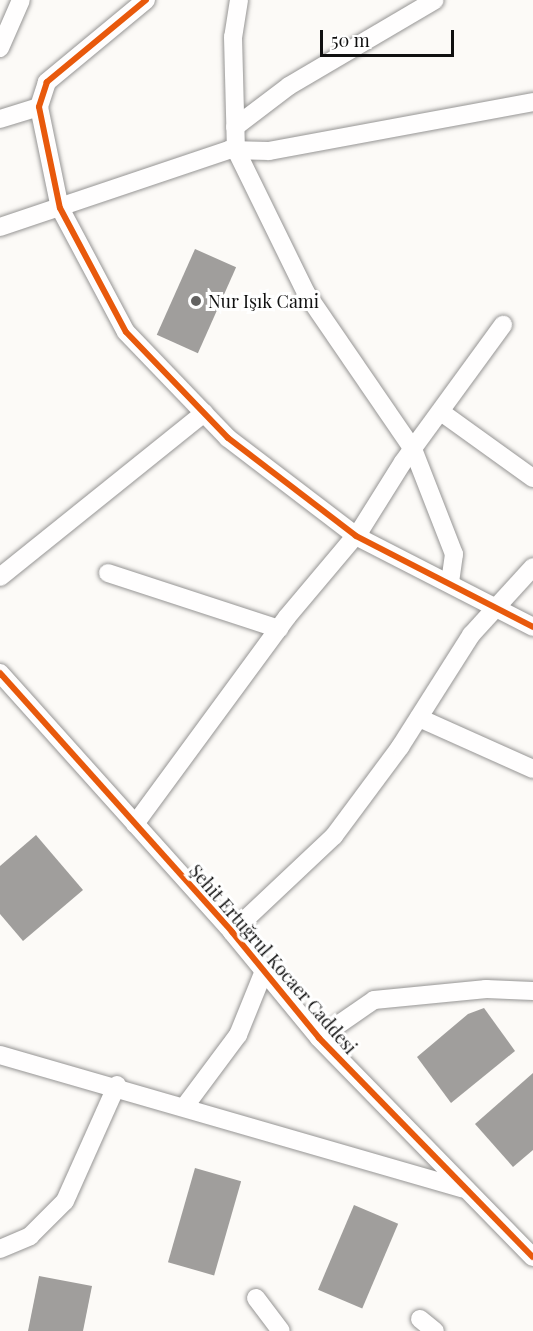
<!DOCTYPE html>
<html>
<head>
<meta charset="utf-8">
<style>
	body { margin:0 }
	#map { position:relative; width:533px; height:1331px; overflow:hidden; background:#fcfaf7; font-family:"Playfair Display",serif }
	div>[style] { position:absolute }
	.building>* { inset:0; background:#a09e9c; transform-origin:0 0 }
	.roads { filter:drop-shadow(0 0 2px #969594) drop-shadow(0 0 2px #969594) }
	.minor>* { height:18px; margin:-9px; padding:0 9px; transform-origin:9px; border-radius:9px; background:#fffefe }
	.cycleway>* { height:6px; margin:-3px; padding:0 3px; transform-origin:3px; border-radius:3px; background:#e8590c }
	.dots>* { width:16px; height:16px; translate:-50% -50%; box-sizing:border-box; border:3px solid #fff; border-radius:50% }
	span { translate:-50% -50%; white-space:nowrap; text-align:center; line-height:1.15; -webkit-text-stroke:6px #fff; paint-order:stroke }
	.poi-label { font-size:18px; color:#101010 }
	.left { translate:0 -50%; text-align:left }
	.street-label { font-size:18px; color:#101010 }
	.scale { position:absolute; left:320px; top:30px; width:134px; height:27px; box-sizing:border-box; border:3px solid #101010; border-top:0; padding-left:8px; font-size:18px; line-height:21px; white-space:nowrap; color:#101010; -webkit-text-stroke:4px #fff; paint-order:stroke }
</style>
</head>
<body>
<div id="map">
	<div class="building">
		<div style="left:195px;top:249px;width:45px;height:94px;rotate:24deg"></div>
		<div style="clip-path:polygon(36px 835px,83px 890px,23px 941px,0 914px,0 866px)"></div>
		<div style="clip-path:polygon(484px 1008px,515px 1051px,451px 1103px,417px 1057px,468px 1014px)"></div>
		<div style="clip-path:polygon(533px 1073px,533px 1150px,513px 1167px,475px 1124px)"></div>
		<div style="left:195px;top:1168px;width:48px;height:98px;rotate:16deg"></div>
		<div style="left:354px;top:1205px;width:48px;height:92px;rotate:23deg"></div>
		<div style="clip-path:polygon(39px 1276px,92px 1286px,83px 1331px,28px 1331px)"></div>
	</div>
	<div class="roads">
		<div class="minor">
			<div style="left:146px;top:0;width:129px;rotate:140.4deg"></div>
			<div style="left:47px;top:82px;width:26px;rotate:108deg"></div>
			<div style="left:39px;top:107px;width:103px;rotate:78.3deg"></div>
			<div style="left:60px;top:208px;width:140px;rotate:62deg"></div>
			<div style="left:126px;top:332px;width:147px;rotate:46.1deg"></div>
			<div style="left:228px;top:438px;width:161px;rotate:37.4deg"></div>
			<div style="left:356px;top:536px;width:199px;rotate:27.2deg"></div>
			<div style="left:239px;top:0;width:37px;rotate:99deg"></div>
			<div style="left:233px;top:37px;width:113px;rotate:88.5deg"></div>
			<div style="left:236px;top:150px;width:159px;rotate:63.9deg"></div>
			<div style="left:306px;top:293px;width:189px;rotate:55.6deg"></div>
			<div style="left:413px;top:449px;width:113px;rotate:68.7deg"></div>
			<div style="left:454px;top:554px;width:28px;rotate:98deg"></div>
			<div style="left:0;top:48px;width:52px;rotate:-66.4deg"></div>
			<div style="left:0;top:119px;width:41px;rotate:-17.1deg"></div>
			<div style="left:235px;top:127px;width:68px;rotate:-37.2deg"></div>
			<div style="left:289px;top:86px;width:169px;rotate:-30.5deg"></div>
			<div style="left:0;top:227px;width:242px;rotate:-18.6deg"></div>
			<div style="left:229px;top:150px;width:40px;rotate:1.4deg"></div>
			<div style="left:269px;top:151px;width:269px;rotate:-10.5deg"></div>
			<div style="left:441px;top:412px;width:113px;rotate:35.7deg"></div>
			<div style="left:108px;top:573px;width:180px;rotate:18.1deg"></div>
			<div style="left:0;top:577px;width:262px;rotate:-38.8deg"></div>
			<div style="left:0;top:673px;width:348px;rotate:48.1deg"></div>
			<div style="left:232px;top:932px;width:137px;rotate:50.6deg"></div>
			<div style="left:319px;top:1038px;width:306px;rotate:45.7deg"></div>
			<div style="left:419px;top:718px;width:125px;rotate:24.1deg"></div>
			<div style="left:135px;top:824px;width:257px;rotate:-53.7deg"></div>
			<div style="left:287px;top:617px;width:115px;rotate:-49.9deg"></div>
			<div style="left:361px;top:529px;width:79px;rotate:-57.9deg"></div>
			<div style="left:403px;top:462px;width:170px;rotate:-53.9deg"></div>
			<div style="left:232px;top:932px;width:140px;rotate:-43.3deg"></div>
			<div style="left:334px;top:836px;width:111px;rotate:-53.4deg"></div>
			<div style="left:400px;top:747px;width:133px;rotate:-57.6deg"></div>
			<div style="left:471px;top:635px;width:92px;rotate:-47.6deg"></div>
			<div style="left:319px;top:1038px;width:67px;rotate:-34.6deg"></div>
			<div style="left:374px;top:1000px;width:113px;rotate:-5.6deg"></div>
			<div style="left:486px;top:989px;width:47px;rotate:2.4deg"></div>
			<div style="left:0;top:1055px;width:481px;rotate:16.1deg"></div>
			<div style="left:185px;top:1106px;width:89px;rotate:-53.3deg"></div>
			<div style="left:238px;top:1035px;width:69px;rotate:-67.9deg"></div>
			<div style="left:0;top:1249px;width:33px;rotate:-23deg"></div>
			<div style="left:30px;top:1236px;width:49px;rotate:-45deg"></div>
			<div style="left:65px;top:1201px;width:127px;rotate:-65.9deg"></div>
			<div style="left:256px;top:1298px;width:41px;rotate:52.9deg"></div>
			<div style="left:420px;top:1319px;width:19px;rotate:39deg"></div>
		</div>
	</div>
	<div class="cycleway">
		<div style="left:146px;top:0;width:129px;rotate:140.4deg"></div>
		<div style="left:47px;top:82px;width:26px;rotate:108deg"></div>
		<div style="left:39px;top:107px;width:103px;rotate:78.3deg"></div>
		<div style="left:60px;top:208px;width:140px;rotate:62deg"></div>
		<div style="left:126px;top:332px;width:147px;rotate:46.1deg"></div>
		<div style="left:228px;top:438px;width:161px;rotate:37.4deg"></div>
		<div style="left:356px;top:536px;width:199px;rotate:27.2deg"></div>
		<div style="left:0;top:673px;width:348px;rotate:48.1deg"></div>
		<div style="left:232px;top:932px;width:137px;rotate:50.6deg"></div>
		<div style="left:319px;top:1038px;width:306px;rotate:45.7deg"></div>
	</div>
	<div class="dots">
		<div style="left:196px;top:301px;background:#636261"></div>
	</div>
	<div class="poi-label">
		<span class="left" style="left:208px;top:301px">Nur Işık Cami</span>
	</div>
	<div class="street-label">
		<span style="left:273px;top:959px;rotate:49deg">Şehit Ertuğrul Kocaer Caddesi</span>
	</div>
	<div class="scale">50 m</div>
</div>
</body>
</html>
